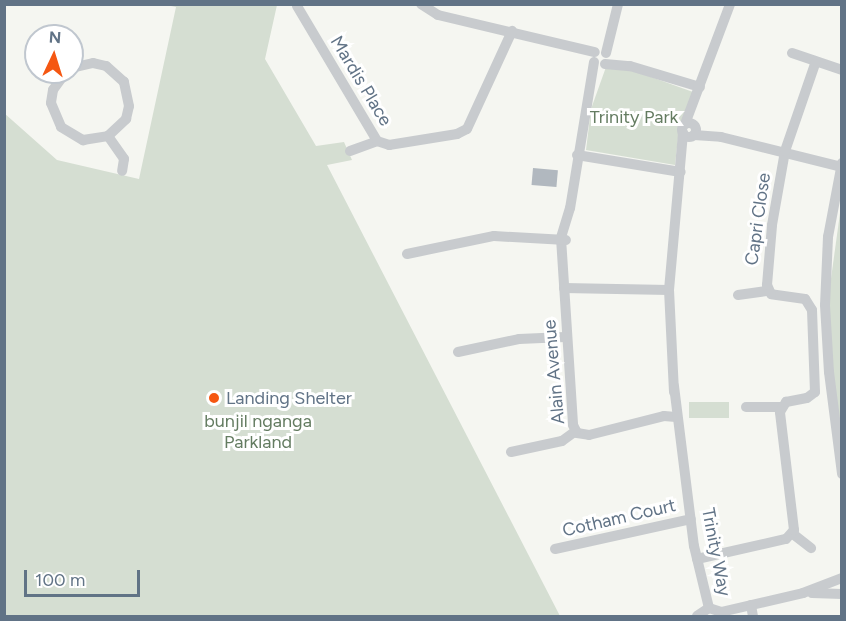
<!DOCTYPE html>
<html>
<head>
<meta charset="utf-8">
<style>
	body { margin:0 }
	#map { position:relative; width:846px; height:621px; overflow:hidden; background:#f5f6f1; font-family:Figtree,sans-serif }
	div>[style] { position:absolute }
	.green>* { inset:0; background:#d5ded2; transform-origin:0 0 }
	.building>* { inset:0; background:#b1b8bf; transform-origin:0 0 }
	.minor>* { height:10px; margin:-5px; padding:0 5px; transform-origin:5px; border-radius:5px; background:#c8cbce }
	.minor>.ring { margin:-5px; padding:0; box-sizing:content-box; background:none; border:10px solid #c8cbce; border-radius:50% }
	.dots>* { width:16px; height:16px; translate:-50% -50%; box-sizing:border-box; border:3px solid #fff; border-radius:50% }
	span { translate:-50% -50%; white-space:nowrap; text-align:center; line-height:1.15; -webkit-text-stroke:6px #fff; paint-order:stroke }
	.street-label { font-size:18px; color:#617386 }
	.park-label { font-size:18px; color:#647c61 }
	.poi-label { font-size:18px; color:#617386 }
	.left { translate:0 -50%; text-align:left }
	.frame { position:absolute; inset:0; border:6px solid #617386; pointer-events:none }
	.north { position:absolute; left:24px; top:24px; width:60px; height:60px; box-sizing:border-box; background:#fff; border:2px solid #c0c7cf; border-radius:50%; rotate:4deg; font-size:16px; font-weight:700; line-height:24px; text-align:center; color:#617386 }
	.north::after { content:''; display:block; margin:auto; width:21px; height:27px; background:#f55712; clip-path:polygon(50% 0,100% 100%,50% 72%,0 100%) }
	.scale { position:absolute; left:24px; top:570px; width:116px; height:27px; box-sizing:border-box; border:3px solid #617386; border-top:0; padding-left:8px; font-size:18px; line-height:21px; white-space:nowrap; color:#617386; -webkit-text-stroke:4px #fff; paint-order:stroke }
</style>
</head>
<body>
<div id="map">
	<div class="green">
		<div style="clip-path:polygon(166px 5px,277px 5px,265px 59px,316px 146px,344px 142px,352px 160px,327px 165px,560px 616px,5px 616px,4px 113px,57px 160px,139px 179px,176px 7px)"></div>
		<div style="clip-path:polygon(606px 67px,626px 68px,693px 92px,679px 129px,675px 165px,586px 150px,591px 109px)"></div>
		<div style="clip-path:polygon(841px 206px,841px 443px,832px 367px,829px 293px)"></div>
		<div style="left:729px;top:402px;width:16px;height:40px;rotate:90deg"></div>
	</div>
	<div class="building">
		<div style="left:533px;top:168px;width:25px;height:17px;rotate:5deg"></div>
	</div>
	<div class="minor">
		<div style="left:421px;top:4px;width:20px;rotate:33deg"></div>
		<div style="left:438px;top:15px;width:161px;rotate:13.3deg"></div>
		<div style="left:297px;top:6px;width:157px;rotate:59.3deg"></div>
		<div style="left:606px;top:53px;width:50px;rotate:-76.2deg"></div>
		<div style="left:792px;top:53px;width:53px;rotate:18.8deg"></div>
		<div style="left:594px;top:62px;width:148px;rotate:99.3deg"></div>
		<div style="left:570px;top:208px;width:31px;rotate:107deg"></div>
		<div style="left:561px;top:238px;width:187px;rotate:86.3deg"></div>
		<div style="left:573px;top:425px;width:9px;rotate:63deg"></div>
		<div style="left:577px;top:433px;width:12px;rotate:9deg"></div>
		<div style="left:589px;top:435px;width:77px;rotate:-14.2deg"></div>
		<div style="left:664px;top:416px;width:12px;rotate:5deg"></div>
		<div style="left:605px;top:64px;width:25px;rotate:5deg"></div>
		<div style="left:630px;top:66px;width:73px;rotate:16.7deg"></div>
		<div style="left:66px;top:72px;width:22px;rotate:126deg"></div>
		<div style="left:53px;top:90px;width:13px;rotate:99deg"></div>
		<div style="left:51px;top:103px;width:26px;rotate:67deg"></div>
		<div style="left:61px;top:127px;width:26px;rotate:31deg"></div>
		<div style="left:83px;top:140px;width:25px;rotate:-9deg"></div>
		<div style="left:108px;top:136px;width:25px;rotate:-43deg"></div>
		<div style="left:126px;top:119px;width:13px;rotate:-77deg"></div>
		<div style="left:129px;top:106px;width:25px;rotate:-102deg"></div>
		<div style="left:124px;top:82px;width:24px;rotate:-138deg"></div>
		<div style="left:106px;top:66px;width:13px;rotate:-167deg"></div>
		<div style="left:93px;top:63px;width:22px;rotate:167deg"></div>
		<div class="ring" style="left:682px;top:123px;width:4px;height:4px"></div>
		<div style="left:685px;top:124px;width:128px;rotate:-69.4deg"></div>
		<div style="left:694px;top:135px;width:27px;rotate:4deg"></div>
		<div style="left:721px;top:137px;width:125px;rotate:13.9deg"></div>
		<div style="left:108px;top:136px;width:28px;rotate:55deg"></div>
		<div style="left:124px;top:159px;width:12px;rotate:99deg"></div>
		<div style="left:350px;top:151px;width:29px;rotate:-20deg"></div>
		<div style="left:377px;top:141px;width:13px;rotate:18deg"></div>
		<div style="left:389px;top:145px;width:69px;rotate:-9.2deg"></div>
		<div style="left:457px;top:134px;width:11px;rotate:-27deg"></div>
		<div style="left:467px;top:129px;width:108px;rotate:-65.3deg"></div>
		<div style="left:577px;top:155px;width:105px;rotate:9.3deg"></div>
		<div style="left:842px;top:163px;width:75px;rotate:100.7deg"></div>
		<div style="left:828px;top:237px;width:68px;rotate:92.5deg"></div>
		<div style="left:825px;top:305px;width:67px;rotate:86.6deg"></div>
		<div style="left:829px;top:372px;width:103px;rotate:82.7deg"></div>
		<div style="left:407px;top:254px;width:89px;rotate:-11.7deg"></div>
		<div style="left:494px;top:236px;width:72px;rotate:3.2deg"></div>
		<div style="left:564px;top:288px;width:105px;rotate:1.1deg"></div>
		<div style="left:738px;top:295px;width:30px;rotate:-8deg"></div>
		<div style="left:458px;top:352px;width:62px;rotate:-12deg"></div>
		<div style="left:519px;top:339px;width:46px;rotate:-2.5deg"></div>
		<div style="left:674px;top:386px;width:161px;rotate:82.9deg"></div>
		<div style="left:694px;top:546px;width:64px;rotate:76.4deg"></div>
		<div style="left:709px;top:608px;width:13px;rotate:18deg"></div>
		<div style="left:721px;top:612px;width:84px;rotate:-13deg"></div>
		<div style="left:803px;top:593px;width:42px;rotate:-21deg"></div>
		<div style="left:674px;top:392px;width:102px;rotate:-92.8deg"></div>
		<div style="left:669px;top:290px;width:158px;rotate:-84.9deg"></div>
		<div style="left:746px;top:407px;width:36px"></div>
		<div style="left:511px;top:452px;width:52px;rotate:-12.2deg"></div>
		<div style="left:562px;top:441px;width:17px;rotate:-36deg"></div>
		<div style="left:793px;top:534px;width:23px;rotate:38deg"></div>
		<div style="left:555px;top:549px;width:139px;rotate:-12.4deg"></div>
		<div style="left:697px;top:559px;width:91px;rotate:-12.7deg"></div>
		<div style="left:786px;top:539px;width:12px;rotate:-48deg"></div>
		<div style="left:794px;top:530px;width:119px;rotate:-96.8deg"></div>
		<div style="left:780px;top:412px;width:12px;rotate:-59deg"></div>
		<div style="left:786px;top:402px;width:21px;rotate:-11deg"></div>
		<div style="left:807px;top:398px;width:10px;rotate:-37deg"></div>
		<div style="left:815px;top:392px;width:82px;rotate:-92.1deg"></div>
		<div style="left:812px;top:310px;width:13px;rotate:-122deg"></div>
		<div style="left:805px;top:299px;width:34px;rotate:-172deg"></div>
		<div style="left:771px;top:294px;width:10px;rotate:-114deg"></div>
		<div style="left:767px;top:285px;width:60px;rotate:-85.2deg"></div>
		<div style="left:772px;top:225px;width:75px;rotate:-80deg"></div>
		<div style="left:785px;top:151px;width:92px;rotate:-71deg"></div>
		<div style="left:812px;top:593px;width:30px;rotate:2deg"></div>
		<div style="left:751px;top:605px;width:11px;rotate:80deg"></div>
		<div style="left:697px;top:616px;width:14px;rotate:-34deg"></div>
	</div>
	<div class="dots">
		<div style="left:214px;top:398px;background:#f55712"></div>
	</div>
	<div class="street-label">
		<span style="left:361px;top:81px;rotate:59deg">Mardis Place</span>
		<span style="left:758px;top:219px;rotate:-82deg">Capri Close</span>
		<span style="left:554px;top:372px;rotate:-95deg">Alain Avenue</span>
		<span style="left:619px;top:518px;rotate:-13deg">Cotham Court</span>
		<span style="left:716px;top:552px;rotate:79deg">Trinity Way</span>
	</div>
	<div class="park-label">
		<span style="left:634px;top:117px">Trinity Park</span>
		<span style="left:258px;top:432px">bunjil nganga<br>Parkland</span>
	</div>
	<div class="poi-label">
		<span class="left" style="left:226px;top:398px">Landing Shelter</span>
	</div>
	<div class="frame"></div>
	<div class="north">N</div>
	<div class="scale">100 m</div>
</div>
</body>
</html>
